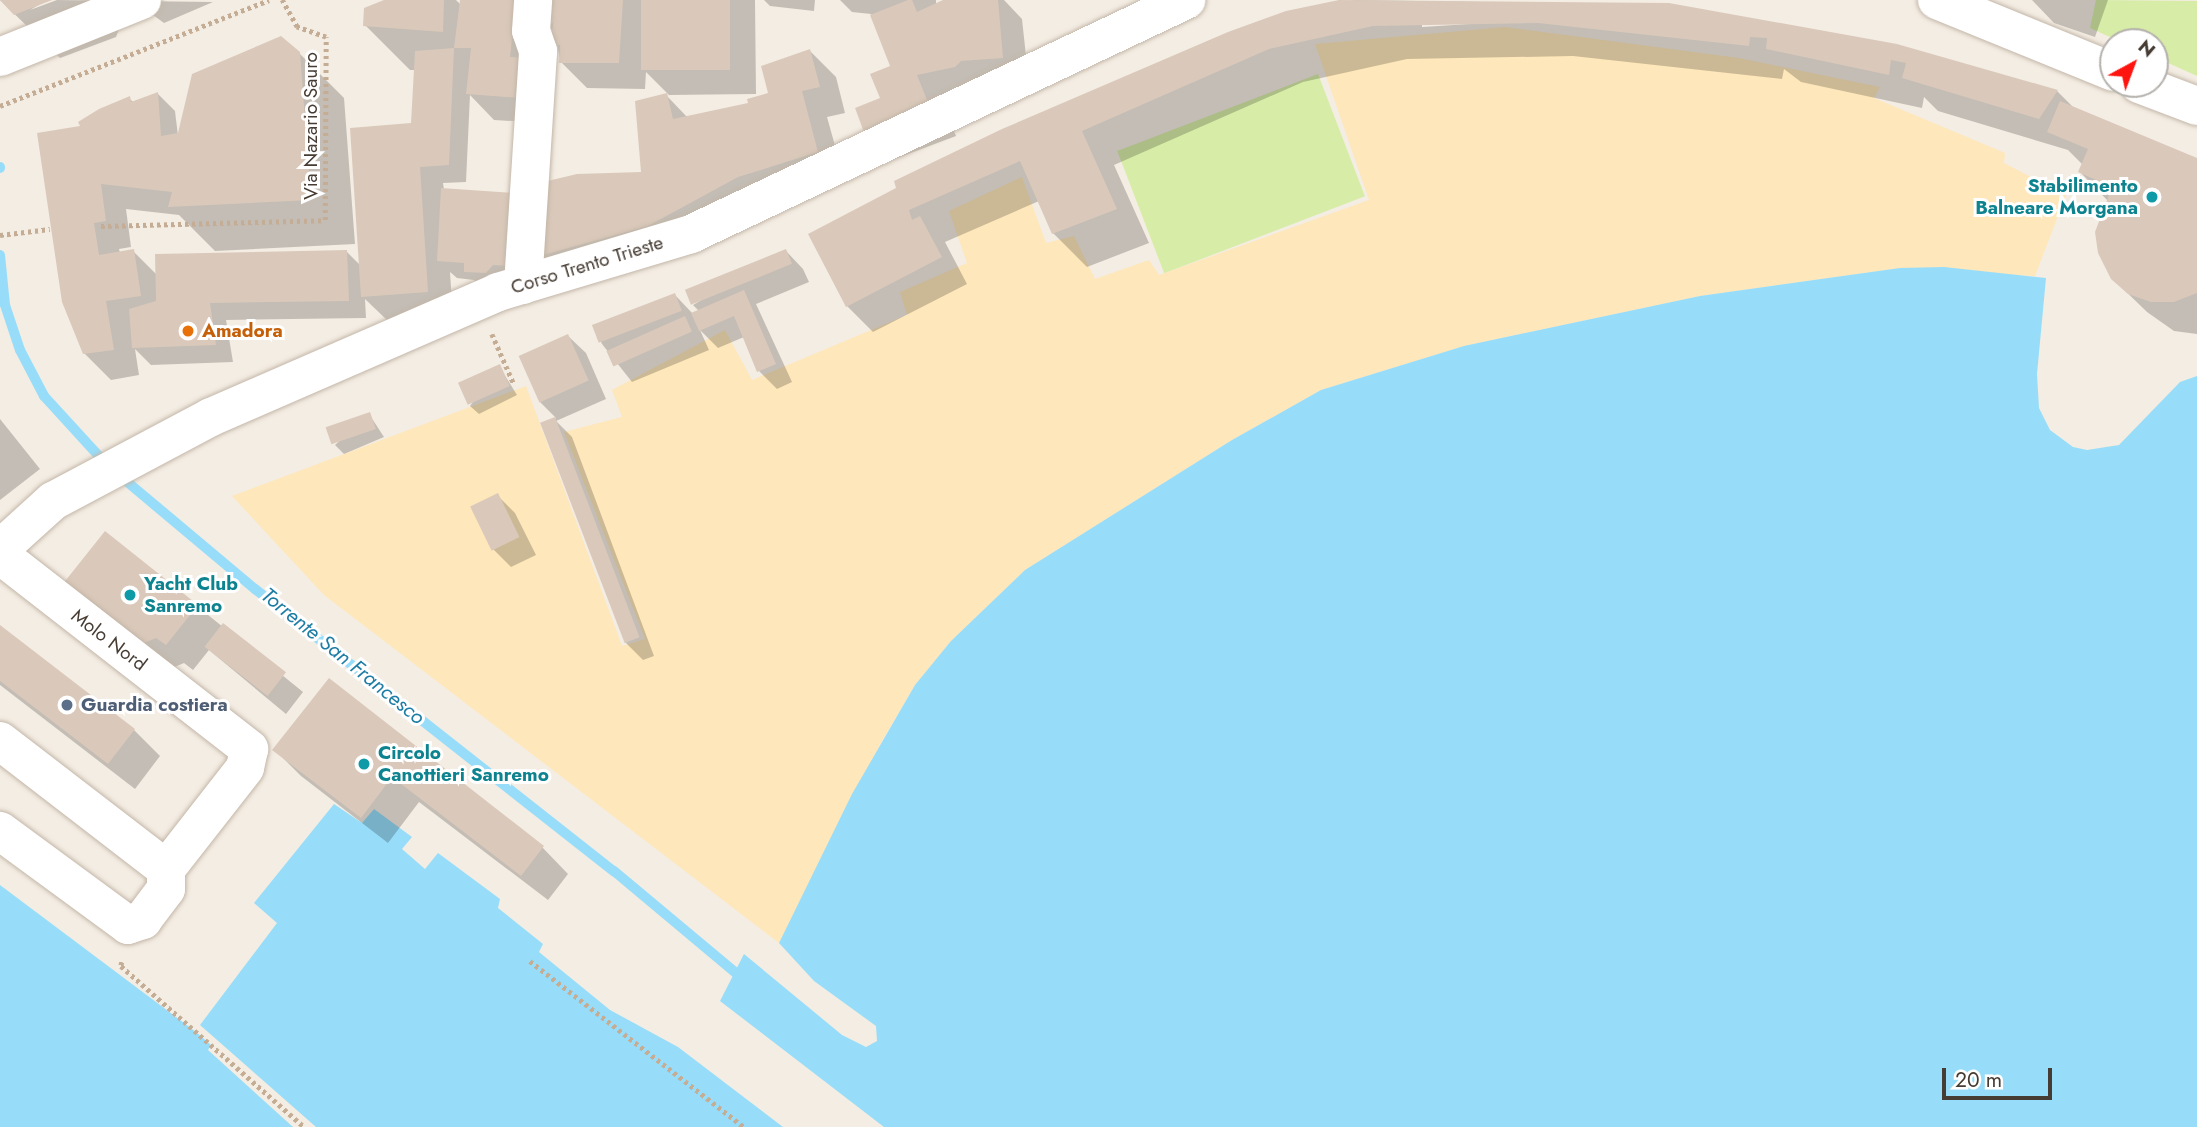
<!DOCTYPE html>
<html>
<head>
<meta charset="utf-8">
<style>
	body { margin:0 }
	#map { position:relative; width:2197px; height:1127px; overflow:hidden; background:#f4ede3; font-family:Jost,sans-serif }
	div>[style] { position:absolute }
	.green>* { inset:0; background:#d7eda7; transform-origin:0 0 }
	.sand>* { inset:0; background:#fee7ba }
	.water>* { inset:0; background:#97ddf9 }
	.shadow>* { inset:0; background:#0003 }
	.stream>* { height:10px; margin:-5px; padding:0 5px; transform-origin:5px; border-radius:5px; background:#97ddf9 }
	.building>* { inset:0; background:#dac9ba; transform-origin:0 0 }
	.path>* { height:4.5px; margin-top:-2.25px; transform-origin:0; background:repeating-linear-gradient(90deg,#c4ad94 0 3.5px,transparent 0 7px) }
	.roads { filter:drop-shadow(0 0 2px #c3b6a8) drop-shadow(0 0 2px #c3b6a8) }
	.minor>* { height:38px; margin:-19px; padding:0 19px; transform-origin:19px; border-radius:19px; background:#fff }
	.dots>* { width:19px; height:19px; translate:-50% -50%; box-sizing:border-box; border:4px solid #fff; border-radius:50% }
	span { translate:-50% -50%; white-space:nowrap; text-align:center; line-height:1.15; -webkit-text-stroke:6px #fff; paint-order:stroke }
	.street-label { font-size:19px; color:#463c33 }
	.culture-label { font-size:19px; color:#0d838f; font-weight:700 }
	.right { translate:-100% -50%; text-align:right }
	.left { translate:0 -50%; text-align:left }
	.food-label { font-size:19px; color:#c56008; font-weight:700 }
	.service-label { font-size:19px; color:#4e5e75; font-weight:700 }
	.water-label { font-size:21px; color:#1e7da4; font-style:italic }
	.north { position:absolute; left:2099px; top:28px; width:70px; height:70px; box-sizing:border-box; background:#fff; border:2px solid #b5b1ad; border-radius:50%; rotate:41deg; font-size:19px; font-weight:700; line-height:28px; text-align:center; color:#463c33 }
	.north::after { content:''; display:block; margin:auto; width:24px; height:32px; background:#ff150f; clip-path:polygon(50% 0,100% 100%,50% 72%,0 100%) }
	.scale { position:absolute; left:1942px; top:1068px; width:110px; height:32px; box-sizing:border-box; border:4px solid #463c33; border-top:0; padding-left:9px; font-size:21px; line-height:24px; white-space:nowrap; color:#463c33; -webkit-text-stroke:5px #fff; paint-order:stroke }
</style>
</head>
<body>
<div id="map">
	<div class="green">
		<div style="clip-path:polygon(2096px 0,2197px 1px,2197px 76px,2155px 57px,2155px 42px,2121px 42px,2090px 28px)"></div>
		<div style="left:1318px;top:74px;width:131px;height:215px;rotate:69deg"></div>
	</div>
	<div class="sand">
		<div style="clip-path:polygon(1505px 27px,1739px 58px,1880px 87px,1874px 98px,2005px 153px,2004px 163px,2066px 195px,2035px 276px,1900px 268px,1700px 296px,1464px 346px,1321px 390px,1232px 440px,1025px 570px,951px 641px,915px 685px,882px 741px,779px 943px,324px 595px,232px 496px,526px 386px,622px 646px,645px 639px,564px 432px,622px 417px,612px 390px,725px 330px,752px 380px,907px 315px,900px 292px,967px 263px,949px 211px,1022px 177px,1046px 243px,1074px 236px,1095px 279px,1149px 260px,1159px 275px,1369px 200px,1315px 44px)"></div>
	</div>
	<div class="water">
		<div style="clip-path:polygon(1944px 267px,2046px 278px,2037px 374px,2039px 408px,2050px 430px,2073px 447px,2087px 450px,2119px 445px,2180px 382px,2197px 376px,2197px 1127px,884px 1127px,720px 1001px,744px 954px,842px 1035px,866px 1047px,877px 1041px,876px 1026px,814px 981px,779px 943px,852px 794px,915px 685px,951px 641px,1025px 570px,1232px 440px,1321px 390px,1464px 346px,1700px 296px,1900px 268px)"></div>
		<div style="clip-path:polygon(334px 804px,362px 823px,374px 809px,412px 837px,402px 849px,425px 869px,438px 853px,500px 899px,498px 908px,543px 944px,539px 952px,610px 1010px,678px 1047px,783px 1127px,316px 1127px,200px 1025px,277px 923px,254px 903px)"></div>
		<div style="clip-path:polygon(0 885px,196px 1032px,211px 1045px,208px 1050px,293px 1127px,0 1127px)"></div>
	</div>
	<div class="shadow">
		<div style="clip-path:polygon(0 0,47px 0,30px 10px,57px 0,213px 2px,164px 23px,142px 7px,126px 11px,116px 37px,60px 58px)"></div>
		<div style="clip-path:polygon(evenodd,389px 0,456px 0,461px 5px,462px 0,755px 0,756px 94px,666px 95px,688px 118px,750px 104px,770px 95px,810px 51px,836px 77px,845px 113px,827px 117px,844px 178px,483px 289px,474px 280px,457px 278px,450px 272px,453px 318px,389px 322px,365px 299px,366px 318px,226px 320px,233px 362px,151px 365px,135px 349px,139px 375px,111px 380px,84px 353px,82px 127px,129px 98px,134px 103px,158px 94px,175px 111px,178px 136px,299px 53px,344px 98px,355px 244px,215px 251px,179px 215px,126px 209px,131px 247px,119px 249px,120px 253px,133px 251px,157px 275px,346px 251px,361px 266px,413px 125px,416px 70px,410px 70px,365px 25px,389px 0,546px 24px,554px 32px,561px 62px,587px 88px,645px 89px,646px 72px,669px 95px,637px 102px,643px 174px,514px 194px,444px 190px,443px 183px,466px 182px,470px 95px,494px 120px,548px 123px,546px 24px)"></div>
		<div style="clip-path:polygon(764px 0,815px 0,814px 11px,770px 6px)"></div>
		<div style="clip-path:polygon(840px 0,936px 0,936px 7px,945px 0,1004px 0,1022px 19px,1029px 84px,942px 101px,956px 136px,892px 160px,882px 99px,892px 67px,871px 14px,852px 12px)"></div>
		<div style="clip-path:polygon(evenodd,1355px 0,1669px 5px,2057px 91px,2075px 109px,2197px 160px,2197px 334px,2174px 331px,2147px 312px,2112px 278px,2108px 201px,2080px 172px,2083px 165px,2068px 150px,1938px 111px,1924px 97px,1922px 108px,1801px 82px,1784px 69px,1782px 79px,1573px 56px,1407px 59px,1303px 82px,1114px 165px,1149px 243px,1087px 267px,1053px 233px,1039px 201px,945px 242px,967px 284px,873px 332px,847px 306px,810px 234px,1287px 13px,1355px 0,1422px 23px,1469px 24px,1422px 27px,1422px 23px)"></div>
		<div style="clip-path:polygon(2032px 0,2108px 0,2095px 37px,2054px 23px)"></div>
		<div style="clip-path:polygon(786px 251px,803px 269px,809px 282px,756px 304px,792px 382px,777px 389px,759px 371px,744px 337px,718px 348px,700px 330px,709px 350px,632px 382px,602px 344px,595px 328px,675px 295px,693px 314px,699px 311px,693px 305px)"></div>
		<div style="clip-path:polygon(568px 336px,586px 353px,606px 399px,556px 421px,572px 437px,654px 656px,643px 660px,625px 642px,543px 423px,556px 418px,540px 402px)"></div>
		<div style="clip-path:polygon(499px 366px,517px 395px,479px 414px,470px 406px)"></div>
		<div style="clip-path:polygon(369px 414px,384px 437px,344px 454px,335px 445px)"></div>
		<div style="clip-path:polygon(0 419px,40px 469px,0 500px)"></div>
		<div style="clip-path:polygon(497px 495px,515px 513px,536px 555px,511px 567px,493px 549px)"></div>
		<div style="clip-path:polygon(197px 606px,303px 692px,286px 714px,209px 650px,193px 670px,184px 663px,165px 671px,90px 611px)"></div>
		<div style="clip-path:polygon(0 627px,134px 730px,160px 756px,135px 789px,0 685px)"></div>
		<div style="clip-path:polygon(329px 681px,542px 847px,568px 874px,548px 900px,419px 802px,388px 843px,301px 776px,275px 750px)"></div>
	</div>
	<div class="stream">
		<div style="left:0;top:167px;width:1px;rotate:90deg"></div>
		<div style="left:0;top:255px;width:50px;rotate:84.3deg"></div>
		<div style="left:5px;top:305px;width:47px;rotate:71.6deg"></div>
		<div style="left:20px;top:350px;width:52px;rotate:62.4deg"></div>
		<div style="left:44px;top:396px;width:93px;rotate:47.6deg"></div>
		<div style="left:119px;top:475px;width:177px;rotate:40deg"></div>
		<div style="left:255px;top:589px;width:457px;rotate:38.2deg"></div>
		<div style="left:614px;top:871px;width:158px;rotate:39.9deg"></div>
	</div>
	<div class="building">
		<div style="clip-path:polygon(0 0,52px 0,14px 15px)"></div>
		<div style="clip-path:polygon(384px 0,444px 0,443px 32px,363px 26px,364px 8px)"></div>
		<div style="clip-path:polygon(460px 0,516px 0,510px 57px,526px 58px,522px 98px,466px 94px,471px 48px,454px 48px)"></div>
		<div style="clip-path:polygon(546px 0,623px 0,619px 63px,559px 63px,560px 45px,551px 45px,553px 23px,544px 25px)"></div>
		<div style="left:641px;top:0;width:89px;height:70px"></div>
		<div style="clip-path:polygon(908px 0,912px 0,917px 12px,943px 0,998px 0,1003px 58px,961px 61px,955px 67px,917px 75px,931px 110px,865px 135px,855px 108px,880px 98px,870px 74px,890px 66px,870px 15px)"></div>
		<div style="clip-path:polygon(1339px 0,1669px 3px,1897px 44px,2058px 90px,2039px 119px,1902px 78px,1906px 63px,1891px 60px,1889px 75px,1766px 49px,1767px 38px,1750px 37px,1749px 46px,1538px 23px,1373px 26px,1269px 49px,1082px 131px,1117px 209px,1052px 234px,1020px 161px,909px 210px,912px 220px,920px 216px,942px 257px,846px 307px,808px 234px,896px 188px,894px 181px,1002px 129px,1228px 32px,1286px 11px)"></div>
		<div style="clip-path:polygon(281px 36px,300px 52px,311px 200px,168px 207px,172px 192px,101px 184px,106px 221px,94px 223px,99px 255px,134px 249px,141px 296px,106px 301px,114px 350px,83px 354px,62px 302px,37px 133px,80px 126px,78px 122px,99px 109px,130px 96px,131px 102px,158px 92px,161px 136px,178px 133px,192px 74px)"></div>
		<div style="clip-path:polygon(454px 48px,449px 165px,420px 167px,428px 292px,361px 297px,350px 128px,411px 123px,415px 51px)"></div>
		<div style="clip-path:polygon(810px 49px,820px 87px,802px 91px,818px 152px,738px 177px,648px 226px,529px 259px,535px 184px,577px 174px,641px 172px,635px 101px,667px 93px,673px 119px,748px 103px,747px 99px,768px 93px,761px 66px)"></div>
		<div style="clip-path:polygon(2060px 101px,2197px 158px,2197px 293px,2174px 302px,2151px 302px,2128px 294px,2111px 279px,2098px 253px,2095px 232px,2112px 187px,2078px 172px,2088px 149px,2047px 132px)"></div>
		<div style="clip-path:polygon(441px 188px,515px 193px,510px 266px,493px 265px,486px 273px,464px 272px,464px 263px,437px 261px)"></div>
		<div style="left:786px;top:249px;width:16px;height:109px;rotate:68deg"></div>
		<div style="clip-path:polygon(347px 250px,349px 301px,210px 303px,216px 345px,132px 348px,129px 309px,156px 301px,155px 254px)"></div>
		<div style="clip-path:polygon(744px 290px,776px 364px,757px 372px,734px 316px,699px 331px,691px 313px)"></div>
		<div style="left:675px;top:293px;width:19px;height:89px;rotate:69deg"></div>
		<div style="left:685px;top:316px;width:17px;height:86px;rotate:66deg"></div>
		<div style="left:568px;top:334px;width:51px;height:54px;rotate:66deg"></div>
		<div style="left:500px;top:364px;width:24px;height:46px;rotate:66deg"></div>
		<div style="left:370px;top:412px;width:18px;height:47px;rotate:71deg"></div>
		<div style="left:555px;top:417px;width:236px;height:16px;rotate:69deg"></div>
		<div style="left:498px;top:493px;width:49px;height:31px;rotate:64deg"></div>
		<div style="clip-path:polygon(105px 531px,198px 605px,166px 645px,156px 638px,137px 646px,62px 585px)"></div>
		<div style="left:223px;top:623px;width:80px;height:30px;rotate:38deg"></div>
		<div style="clip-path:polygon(0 625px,135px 729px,108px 764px,0 681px)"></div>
		<div style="clip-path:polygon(329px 678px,544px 846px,521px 876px,392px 777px,361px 818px,272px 750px)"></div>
	</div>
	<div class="path">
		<div style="left:0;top:106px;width:289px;rotate:-21.5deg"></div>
		<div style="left:101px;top:226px;width:224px;rotate:-1.5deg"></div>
		<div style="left:325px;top:220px;width:183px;rotate:-89.7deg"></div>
		<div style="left:326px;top:37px;width:31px;rotate:-161deg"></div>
		<div style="left:297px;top:27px;width:31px;rotate:-119deg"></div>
		<div style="left:0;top:235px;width:50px;rotate:-6.8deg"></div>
		<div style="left:492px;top:334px;width:55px;rotate:66.3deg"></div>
		<div style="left:530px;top:961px;width:271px;rotate:37.8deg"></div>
		<div style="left:122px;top:962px;width:4px;rotate:104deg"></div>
		<div style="left:121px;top:966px;width:244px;rotate:41.3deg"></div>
	</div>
	<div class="roads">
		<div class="minor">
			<div style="left:1937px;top:0;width:190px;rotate:22.2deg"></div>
			<div style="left:0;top:57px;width:153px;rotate:-21.9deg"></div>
			<div style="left:2139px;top:84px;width:62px;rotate:20.8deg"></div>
			<div style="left:523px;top:285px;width:234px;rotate:-86.3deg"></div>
			<div style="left:538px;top:51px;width:21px;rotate:-109deg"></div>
			<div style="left:531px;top:31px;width:31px;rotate:-86deg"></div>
			<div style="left:0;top:549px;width:72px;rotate:-42.2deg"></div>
			<div style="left:53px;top:501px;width:179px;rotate:-28deg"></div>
			<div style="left:211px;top:417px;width:313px;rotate:-23.5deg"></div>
			<div style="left:498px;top:292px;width:202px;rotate:-16.7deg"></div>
			<div style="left:691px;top:234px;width:548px;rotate:-25.3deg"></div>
			<div style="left:0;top:555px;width:316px;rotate:37.9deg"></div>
			<div style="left:249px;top:749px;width:19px;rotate:102deg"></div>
			<div style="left:245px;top:768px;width:128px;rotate:128deg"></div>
			<div style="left:0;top:741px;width:210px;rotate:37.6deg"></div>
			<div style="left:166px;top:869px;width:20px;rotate:90deg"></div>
			<div style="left:166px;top:889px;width:39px;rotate:127deg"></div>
			<div style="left:143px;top:920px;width:16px;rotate:162deg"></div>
			<div style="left:128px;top:925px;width:159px;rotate:-143.7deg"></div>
		</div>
	</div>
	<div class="dots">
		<div style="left:2152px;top:197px;background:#0f9aa8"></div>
		<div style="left:188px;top:331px;background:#e8710a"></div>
		<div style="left:130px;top:595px;background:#0f9aa8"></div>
		<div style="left:67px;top:705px;background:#5c6f8a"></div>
		<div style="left:364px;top:764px;background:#0f9aa8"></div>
	</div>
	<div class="street-label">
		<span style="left:311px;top:126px;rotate:-90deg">Via Nazario Sauro</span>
		<span style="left:587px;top:265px;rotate:-17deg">Corso Trento Trieste</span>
		<span style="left:109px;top:640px;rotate:37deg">Molo Nord</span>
	</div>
	<div class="culture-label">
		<span class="right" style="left:2138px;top:197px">Stabilimento<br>Balneare Morgana</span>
		<span class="left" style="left:144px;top:595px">Yacht Club<br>Sanremo</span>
		<span class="left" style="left:378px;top:764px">Circolo<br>Canottieri Sanremo</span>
	</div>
	<div class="food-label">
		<span class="left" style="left:202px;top:331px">Amadora</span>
	</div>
	<div class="service-label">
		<span class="left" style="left:81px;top:705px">Guardia costiera</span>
	</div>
	<div class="water-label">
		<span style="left:343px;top:656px;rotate:39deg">Torrente San Francesco</span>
	</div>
	<div class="north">N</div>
	<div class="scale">20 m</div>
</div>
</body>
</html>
